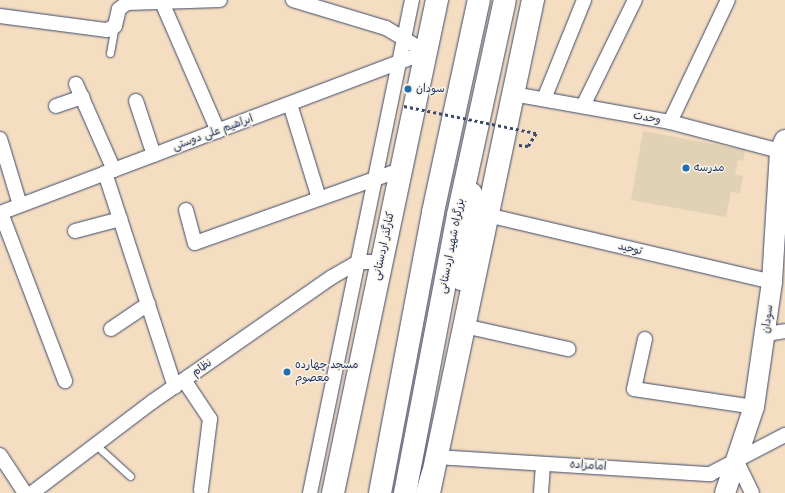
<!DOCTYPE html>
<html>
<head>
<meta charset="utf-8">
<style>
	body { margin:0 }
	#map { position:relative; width:785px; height:493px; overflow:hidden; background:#f4ddc0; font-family:"Balsamiq Sans","Playpen Sans Arabic",sans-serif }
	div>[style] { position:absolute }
	.built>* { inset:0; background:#e1d2b6 }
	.path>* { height:2.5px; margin-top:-1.25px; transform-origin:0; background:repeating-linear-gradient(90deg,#3c496d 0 3px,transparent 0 6px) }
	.roads { filter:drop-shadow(0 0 1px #3c496d) drop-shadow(0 0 1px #3c496d) }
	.lane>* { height:7px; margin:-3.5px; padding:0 3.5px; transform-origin:3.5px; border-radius:3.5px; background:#fff }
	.street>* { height:14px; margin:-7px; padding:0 7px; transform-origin:7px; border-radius:7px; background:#fff }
	.secondary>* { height:20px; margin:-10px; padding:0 10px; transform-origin:10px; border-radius:10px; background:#fff }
	.primary>* { height:22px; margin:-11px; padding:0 11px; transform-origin:11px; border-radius:11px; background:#fff }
	.highway>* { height:22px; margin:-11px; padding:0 11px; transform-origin:11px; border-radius:11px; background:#fff }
	.path-bridge>* { height:2.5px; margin-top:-1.25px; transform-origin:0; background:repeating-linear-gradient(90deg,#3c496d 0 3px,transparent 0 6px) }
	.dots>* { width:11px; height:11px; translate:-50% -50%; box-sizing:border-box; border:2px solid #f7f3e8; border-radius:50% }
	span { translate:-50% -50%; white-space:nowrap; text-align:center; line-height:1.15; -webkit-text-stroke:3px #f7f3e8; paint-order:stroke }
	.poi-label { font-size:11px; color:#1b2f5e }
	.left { translate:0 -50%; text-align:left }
	.street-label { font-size:11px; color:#1b2f5e }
</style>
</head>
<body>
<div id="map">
	<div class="built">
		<div style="clip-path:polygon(643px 131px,745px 150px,743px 161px,738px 160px,735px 175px,743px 176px,740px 193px,731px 192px,726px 217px,631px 200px)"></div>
	</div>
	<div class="path">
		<div style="left:519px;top:145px;width:9px;rotate:6deg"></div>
		<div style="left:528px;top:146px;width:15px;rotate:-58deg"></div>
	</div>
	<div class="roads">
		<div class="lane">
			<div style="left:110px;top:53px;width:27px;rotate:-80deg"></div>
			<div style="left:96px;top:445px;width:46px;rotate:42.4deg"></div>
		</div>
		<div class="street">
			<div style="left:161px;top:0;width:143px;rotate:66.5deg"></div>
			<div style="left:293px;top:0;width:97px;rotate:16.8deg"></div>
			<div style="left:386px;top:28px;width:47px;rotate:31deg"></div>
			<div style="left:0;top:16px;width:108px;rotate:7.5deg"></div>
			<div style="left:107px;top:30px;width:9px;rotate:-27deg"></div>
			<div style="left:115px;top:26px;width:17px;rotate:-77deg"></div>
			<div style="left:119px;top:9px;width:10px;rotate:-37deg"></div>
			<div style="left:127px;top:3px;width:93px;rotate:-1.8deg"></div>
			<div style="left:76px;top:84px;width:94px;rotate:66.2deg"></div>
			<div style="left:513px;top:94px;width:159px;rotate:10.1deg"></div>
			<div style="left:670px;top:122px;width:114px;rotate:14.8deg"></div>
			<div style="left:544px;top:99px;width:107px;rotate:-68deg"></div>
			<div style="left:136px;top:101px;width:57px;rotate:71.6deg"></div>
			<div style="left:290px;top:104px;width:98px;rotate:72.9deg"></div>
			<div style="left:56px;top:106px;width:28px;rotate:-19deg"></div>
			<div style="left:583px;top:106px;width:118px;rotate:-63.9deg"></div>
			<div style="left:670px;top:122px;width:135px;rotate:-64.6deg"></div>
			<div style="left:0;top:139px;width:69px;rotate:73.1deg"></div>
			<div style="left:105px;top:173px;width:225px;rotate:71.9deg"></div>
			<div style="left:186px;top:210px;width:34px;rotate:75deg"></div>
			<div style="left:195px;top:243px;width:218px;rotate:-19.6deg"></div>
			<div style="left:0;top:213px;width:455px;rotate:-20.7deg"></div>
			<div style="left:1px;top:213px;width:180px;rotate:69.1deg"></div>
			<div style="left:487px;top:215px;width:293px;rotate:13.2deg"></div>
			<div style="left:75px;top:231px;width:47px;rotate:-14.9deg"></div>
			<div style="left:464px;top:326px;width:107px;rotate:12.5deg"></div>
			<div style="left:111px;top:329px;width:45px;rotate:-34deg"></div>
			<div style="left:767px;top:334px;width:18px;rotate:-9deg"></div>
			<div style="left:645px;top:339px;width:51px;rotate:102.4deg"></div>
			<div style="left:634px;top:389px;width:121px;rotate:8.5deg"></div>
			<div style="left:184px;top:380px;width:47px;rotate:56.3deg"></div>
			<div style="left:210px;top:419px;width:72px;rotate:97.2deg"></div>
			<div style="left:0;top:455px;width:45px;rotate:56.7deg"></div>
			<div style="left:436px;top:457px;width:275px;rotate:3.6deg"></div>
			<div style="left:710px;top:474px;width:85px;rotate:-27.5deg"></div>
			<div style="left:737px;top:462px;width:34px;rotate:64deg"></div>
			<div style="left:32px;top:493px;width:151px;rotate:-37.2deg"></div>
			<div style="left:152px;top:402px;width:219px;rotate:-34.8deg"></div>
			<div style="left:332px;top:277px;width:30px;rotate:-30deg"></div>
			<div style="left:358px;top:262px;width:23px"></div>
			<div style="left:310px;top:493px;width:503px;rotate:-78.31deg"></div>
			<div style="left:541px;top:493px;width:29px;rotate:-86deg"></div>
		</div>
		<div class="secondary">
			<div style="left:725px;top:493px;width:91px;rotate:-71.4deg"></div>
			<div style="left:754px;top:407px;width:126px;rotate:-81.8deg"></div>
			<div style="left:772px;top:282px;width:131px;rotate:-86.5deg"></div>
			<div style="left:780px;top:151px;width:12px;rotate:-66deg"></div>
		</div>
		<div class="primary">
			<div style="left:461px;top:279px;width:86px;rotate:-83.3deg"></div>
			<div style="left:333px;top:493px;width:504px;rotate:-78.09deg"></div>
			<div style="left:429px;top:493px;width:504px;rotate:-78.09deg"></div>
		</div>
		<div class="highway">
			<div style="left:380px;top:493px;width:286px;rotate:-79.3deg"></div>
			<div style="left:433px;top:212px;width:217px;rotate:-77.8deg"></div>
			<div style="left:405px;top:493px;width:283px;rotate:-79.2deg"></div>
			<div style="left:458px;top:215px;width:220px;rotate:-77.7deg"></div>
			<div style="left:427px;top:493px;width:19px;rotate:-74deg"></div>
		</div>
	</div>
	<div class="path-bridge">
		<div style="left:404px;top:106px;width:135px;rotate:11.6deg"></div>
	</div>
	<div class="dots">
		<div style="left:408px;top:89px;background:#1f6fb2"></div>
		<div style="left:686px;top:168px;background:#1f6fb2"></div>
		<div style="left:287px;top:372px;background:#1f6fb2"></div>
	</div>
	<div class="poi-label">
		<span class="left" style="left:416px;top:89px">سودان</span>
		<span class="left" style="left:694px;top:168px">مدرسه</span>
		<span class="left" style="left:295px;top:372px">مسجد چهارده<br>معصوم</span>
	</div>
	<div class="street-label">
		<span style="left:647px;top:118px;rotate:10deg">وحدت</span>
		<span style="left:213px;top:133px;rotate:-20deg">ابراهیم علی دوستی</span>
		<span style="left:384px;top:246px;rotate:-78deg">کنارگذر اردستانی</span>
		<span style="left:452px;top:246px;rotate:-79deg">بزرگراه شهید اردستانی</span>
		<span style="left:630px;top:249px;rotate:13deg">توحید</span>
		<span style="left:768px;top:319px;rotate:-83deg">سودان</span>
		<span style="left:202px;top:368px;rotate:-35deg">نظام</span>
		<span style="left:588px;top:466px;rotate:4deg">امامزاده</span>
	</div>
</div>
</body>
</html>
